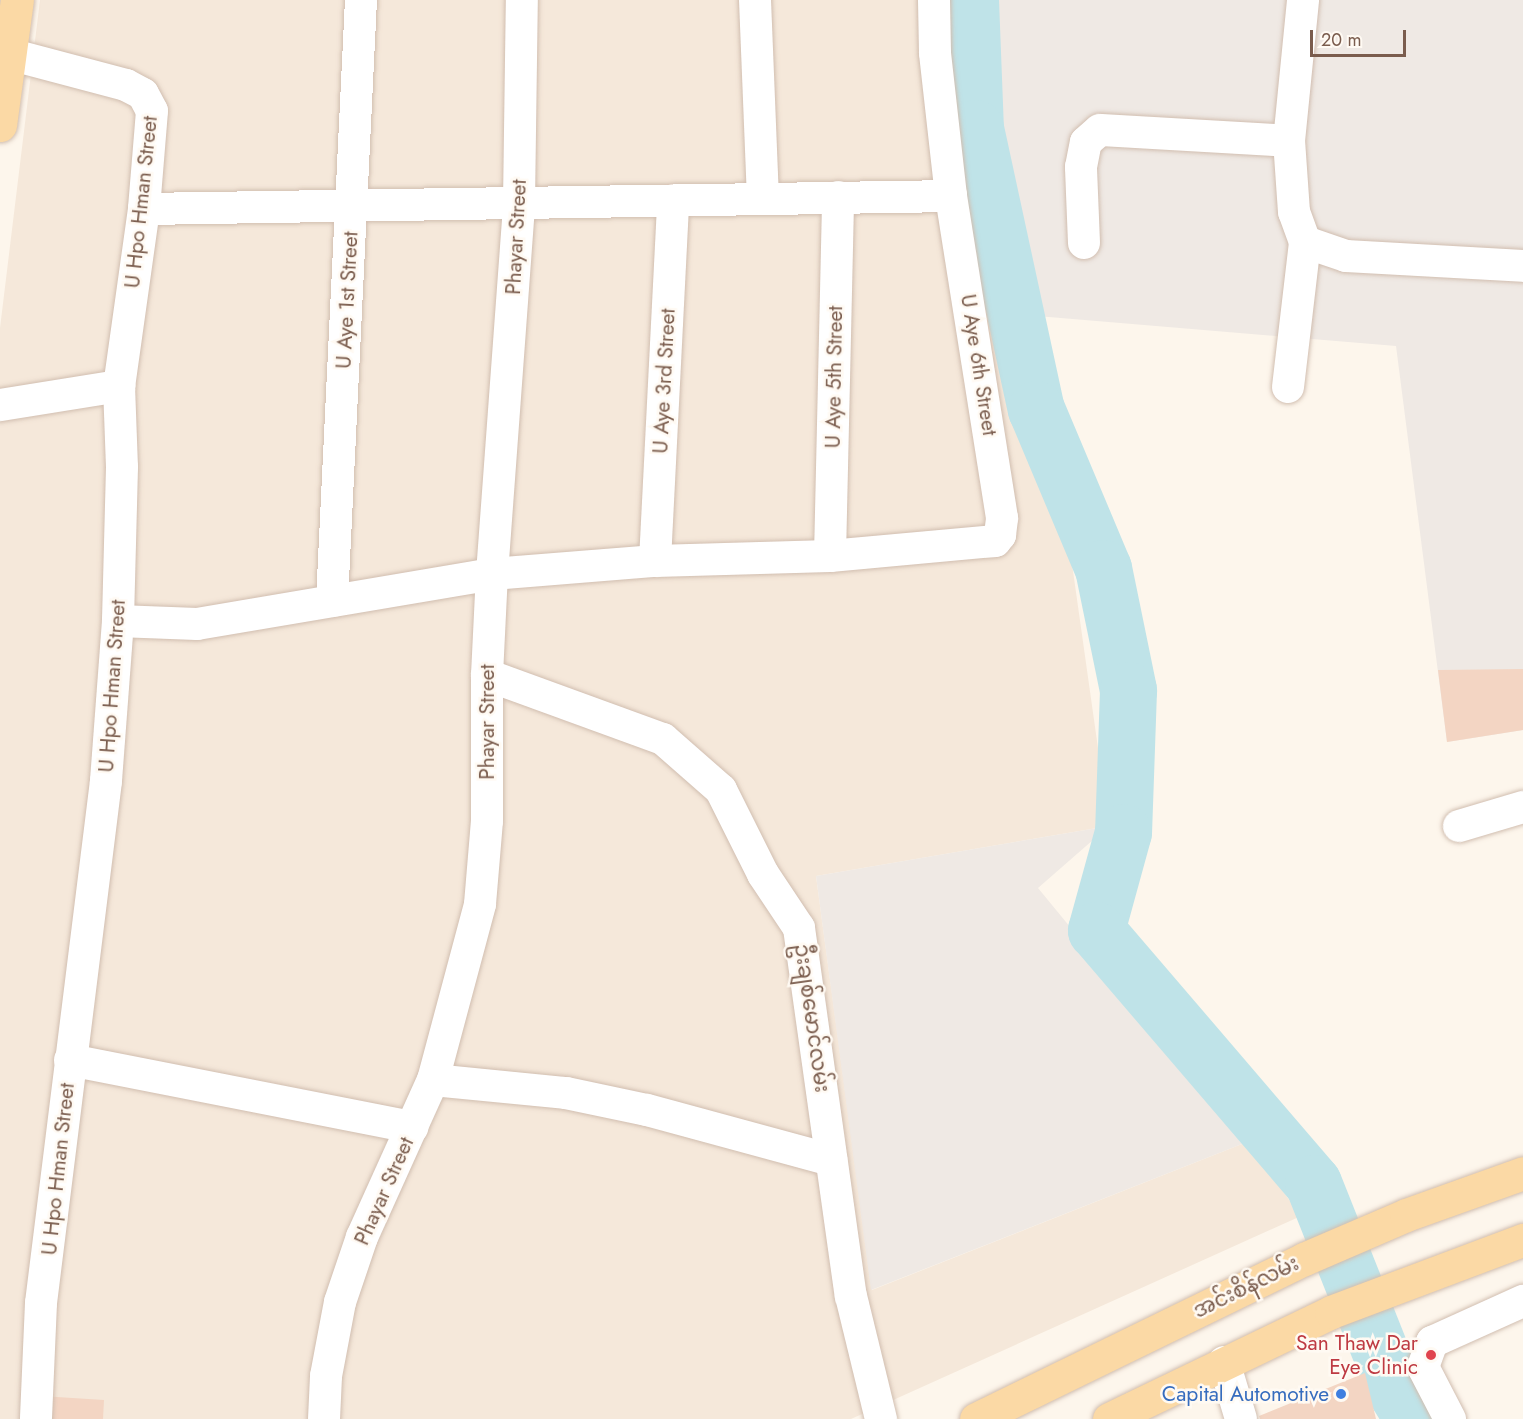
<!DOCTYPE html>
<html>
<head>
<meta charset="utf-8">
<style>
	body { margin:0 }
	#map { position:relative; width:1523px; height:1419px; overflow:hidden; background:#fdf6ec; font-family:Jost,"Noto Sans Myanmar",sans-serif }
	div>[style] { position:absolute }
	.residential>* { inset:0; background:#f5e8da }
	.industrial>* { inset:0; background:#efe9e4 }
	.river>* { height:57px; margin:-28.5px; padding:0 28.5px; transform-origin:28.5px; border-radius:28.5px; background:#bfe3e8 }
	.building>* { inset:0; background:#f3d5c3 }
	.roads { filter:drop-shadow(0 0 2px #d1beb0) drop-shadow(0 0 2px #d1beb0) }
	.minor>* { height:32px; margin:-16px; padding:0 16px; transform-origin:16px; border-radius:16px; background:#fff }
	.major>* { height:33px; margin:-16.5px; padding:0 16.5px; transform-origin:16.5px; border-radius:16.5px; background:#fbd9a5 }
	.dots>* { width:16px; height:16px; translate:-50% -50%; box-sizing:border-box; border:3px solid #fffaf3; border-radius:50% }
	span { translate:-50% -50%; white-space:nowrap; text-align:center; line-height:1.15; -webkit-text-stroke:5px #fffaf3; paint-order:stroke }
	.street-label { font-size:21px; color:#7a5c4d }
	.health-label { font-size:21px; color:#be3a42 }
	.right { translate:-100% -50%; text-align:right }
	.shop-label { font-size:21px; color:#366cbe }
	.scale { position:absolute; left:1310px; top:30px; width:96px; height:27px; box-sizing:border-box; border:3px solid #7a5c4d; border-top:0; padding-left:8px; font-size:18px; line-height:21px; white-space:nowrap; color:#7a5c4d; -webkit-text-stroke:4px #fffaf3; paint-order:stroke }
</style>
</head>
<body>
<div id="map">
	<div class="residential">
		<div style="clip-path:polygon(40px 0,990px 0,996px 134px,1037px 316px,1109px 826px,816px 876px,872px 1290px,1247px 1142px,1301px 1216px,851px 1419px,0 1419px,0 328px)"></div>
	</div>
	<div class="industrial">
		<div style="clip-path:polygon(990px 0,1523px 0,1523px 730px,1447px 742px,1396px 346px,1037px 316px,996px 134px)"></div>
		<div style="clip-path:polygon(1109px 826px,1038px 888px,1247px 1142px,871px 1290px,816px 876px)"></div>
	</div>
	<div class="river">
		<div style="left:970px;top:0;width:128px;rotate:87.8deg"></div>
		<div style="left:975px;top:128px;width:288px;rotate:77.8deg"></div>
		<div style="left:1036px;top:409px;width:173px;rotate:67.2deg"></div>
		<div style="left:1103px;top:568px;width:125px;rotate:78.4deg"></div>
		<div style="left:1128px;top:690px;width:142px;rotate:92deg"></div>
		<div style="left:1123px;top:832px;width:102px;rotate:105.4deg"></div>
		<div style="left:1096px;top:930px;width:333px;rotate:49.4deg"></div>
		<div style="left:1313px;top:1183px;width:225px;rotate:68.3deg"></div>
		<div style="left:1396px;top:1392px;width:32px;rotate:58deg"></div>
	</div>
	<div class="building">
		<div style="clip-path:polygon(1523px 669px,1523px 730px,1447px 742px,1438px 670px)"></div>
		<div style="clip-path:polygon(1365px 1373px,1376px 1419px,1260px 1419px,1259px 1416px)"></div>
		<div style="clip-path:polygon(41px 1396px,104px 1400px,103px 1419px,40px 1419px)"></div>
	</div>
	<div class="roads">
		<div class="minor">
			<div style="left:755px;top:0;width:199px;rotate:87.7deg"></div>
			<div style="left:9px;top:54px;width:121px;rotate:14.8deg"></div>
			<div style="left:126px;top:85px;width:19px;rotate:28deg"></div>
			<div style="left:143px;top:94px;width:19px;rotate:62deg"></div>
			<div style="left:152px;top:111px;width:98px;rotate:94.7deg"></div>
			<div style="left:144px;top:209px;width:179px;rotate:98deg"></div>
			<div style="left:119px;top:386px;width:81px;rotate:87.9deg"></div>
			<div style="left:122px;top:467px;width:154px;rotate:91.5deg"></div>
			<div style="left:118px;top:621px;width:160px;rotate:94.3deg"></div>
			<div style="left:106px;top:781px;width:526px;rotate:97.1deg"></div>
			<div style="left:41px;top:1303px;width:116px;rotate:92.5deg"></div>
			<div style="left:144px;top:209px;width:807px;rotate:-0.92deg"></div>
			<div style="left:1305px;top:242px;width:43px;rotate:18.9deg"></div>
			<div style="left:1346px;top:256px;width:177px;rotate:3.2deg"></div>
			<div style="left:1084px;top:243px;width:76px;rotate:-92.3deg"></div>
			<div style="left:1081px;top:167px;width:25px;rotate:-79deg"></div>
			<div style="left:1086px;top:142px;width:18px;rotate:-41deg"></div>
			<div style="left:1100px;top:130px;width:189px;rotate:3.3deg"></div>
			<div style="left:1288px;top:387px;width:146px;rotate:-83.3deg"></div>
			<div style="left:1305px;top:242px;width:32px;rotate:-110deg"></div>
			<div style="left:1294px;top:212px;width:71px;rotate:-94deg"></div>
			<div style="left:1289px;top:141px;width:142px;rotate:-84.3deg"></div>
			<div style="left:0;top:405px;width:121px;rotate:-9.1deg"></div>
			<div style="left:830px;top:556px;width:359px;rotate:-88.7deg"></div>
			<div style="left:655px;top:561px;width:361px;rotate:-87.1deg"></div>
			<div style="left:332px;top:601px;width:602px;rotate:-87.24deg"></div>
			<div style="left:118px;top:621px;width:79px;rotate:2.2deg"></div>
			<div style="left:197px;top:624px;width:299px;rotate:-9.6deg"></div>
			<div style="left:492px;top:574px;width:164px;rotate:-4.6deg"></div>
			<div style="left:655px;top:561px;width:175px;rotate:-1.6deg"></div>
			<div style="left:830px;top:556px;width:166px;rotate:-5.2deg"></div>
			<div style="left:995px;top:541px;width:8px;rotate:-50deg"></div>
			<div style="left:1000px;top:535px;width:17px;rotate:-83deg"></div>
			<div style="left:1002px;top:518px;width:326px;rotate:-99deg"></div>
			<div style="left:951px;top:196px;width:144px;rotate:-96.4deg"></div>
			<div style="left:935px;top:53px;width:53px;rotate:-91.1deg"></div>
			<div style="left:487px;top:675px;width:187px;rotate:20deg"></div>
			<div style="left:663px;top:739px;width:77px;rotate:41.3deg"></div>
			<div style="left:721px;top:790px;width:94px;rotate:63.4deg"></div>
			<div style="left:763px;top:874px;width:65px;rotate:56.3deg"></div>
			<div style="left:799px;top:928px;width:372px;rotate:82deg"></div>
			<div style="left:851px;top:1296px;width:127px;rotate:76.3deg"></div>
			<div style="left:1459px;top:826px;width:67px;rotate:-16.5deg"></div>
			<div style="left:70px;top:1060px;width:349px;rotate:11.1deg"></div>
			<div style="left:433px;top:1080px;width:134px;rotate:5.6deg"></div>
			<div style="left:566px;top:1093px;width:83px;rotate:11.9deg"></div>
			<div style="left:647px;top:1110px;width:191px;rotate:15.2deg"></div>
			<div style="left:1224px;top:1362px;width:59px;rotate:73.4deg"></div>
			<div style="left:324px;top:1419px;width:43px;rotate:-87.3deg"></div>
			<div style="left:326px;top:1376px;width:75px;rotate:-79.3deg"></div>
			<div style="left:340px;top:1302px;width:69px;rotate:-71.3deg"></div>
			<div style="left:362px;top:1237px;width:172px;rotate:-65.7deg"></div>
			<div style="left:433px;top:1080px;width:182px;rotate:-75deg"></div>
			<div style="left:480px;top:904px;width:83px;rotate:-85.2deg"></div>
			<div style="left:487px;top:821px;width:146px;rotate:-90deg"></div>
			<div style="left:487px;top:675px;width:101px;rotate:-87.2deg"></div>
			<div style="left:492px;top:574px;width:372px;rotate:-85.8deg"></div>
			<div style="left:519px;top:203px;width:203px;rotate:-89.2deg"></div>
			<div style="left:1450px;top:1419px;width:59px;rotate:-117.4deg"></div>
			<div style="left:1423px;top:1367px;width:27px;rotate:-70deg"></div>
			<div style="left:1432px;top:1342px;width:100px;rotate:-24.3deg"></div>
		</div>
		<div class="major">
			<div style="left:0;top:125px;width:126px;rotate:-82.3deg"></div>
			<div style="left:976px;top:1419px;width:365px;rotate:-26deg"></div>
			<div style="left:1304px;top:1259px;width:111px;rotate:-23.3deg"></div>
			<div style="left:1406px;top:1215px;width:124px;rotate:-19.7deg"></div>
			<div style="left:1109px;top:1419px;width:246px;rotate:-25.7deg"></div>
			<div style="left:1331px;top:1312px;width:205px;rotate:-20.6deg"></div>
		</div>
	</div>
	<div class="dots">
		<div style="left:1431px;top:1355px;background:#e0444e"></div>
		<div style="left:1341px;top:1394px;background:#3f7fe0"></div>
	</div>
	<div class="street-label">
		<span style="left:141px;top:202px;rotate:-84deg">U Hpo Hman Street</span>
		<span style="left:516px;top:237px;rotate:-87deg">Phayar Street</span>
		<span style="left:347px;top:300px;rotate:-87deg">U Aye 1st Street</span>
		<span style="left:979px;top:365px;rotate:81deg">U Aye 6th Street</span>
		<span style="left:834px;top:377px;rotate:-89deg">U Aye 5th Street</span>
		<span style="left:664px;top:381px;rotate:-87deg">U Aye 3rd Street</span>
		<span style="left:112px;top:686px;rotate:-86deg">U Hpo Hman Street</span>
		<span style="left:487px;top:722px;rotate:-90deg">Phayar Street</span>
		<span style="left:812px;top:1018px;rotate:82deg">ဦးချစ်မောင်လမ်း</span>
		<span style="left:58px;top:1169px;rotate:-84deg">U Hpo Hman Street</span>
		<span style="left:384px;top:1191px;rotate:-66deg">Phayar Street</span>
		<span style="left:1246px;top:1287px;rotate:-26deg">အင်းစိန်လမ်း</span>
	</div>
	<div class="health-label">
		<span class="right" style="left:1418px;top:1355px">San Thaw Dar<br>Eye Clinic</span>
	</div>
	<div class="shop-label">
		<span class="right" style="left:1329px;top:1394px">Capital Automotive</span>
	</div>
	<div class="scale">20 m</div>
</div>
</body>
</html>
